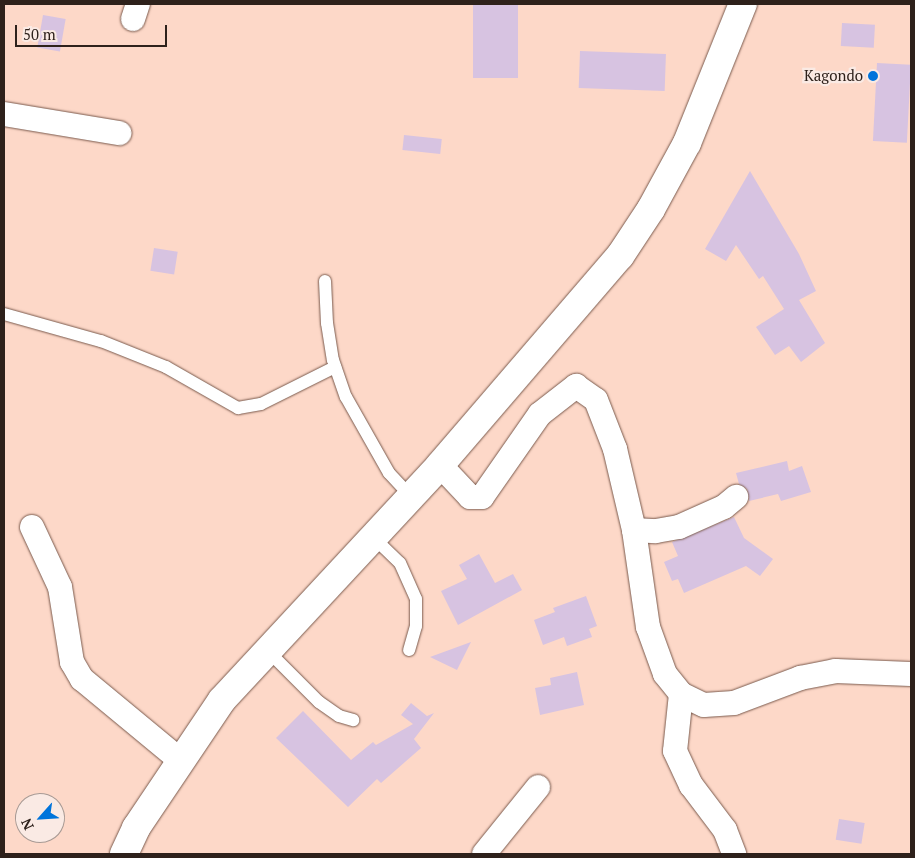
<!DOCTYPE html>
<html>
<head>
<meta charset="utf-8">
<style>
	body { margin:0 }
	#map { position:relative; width:915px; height:858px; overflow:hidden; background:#fdd8c8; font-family:"PT Serif",serif }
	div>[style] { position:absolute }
	.building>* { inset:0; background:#d7c3e1; transform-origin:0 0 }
	.roads { filter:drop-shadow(0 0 1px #7a5a4d) drop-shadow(0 0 1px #7a5a4d) }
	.lane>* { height:12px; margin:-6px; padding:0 6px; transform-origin:6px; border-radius:6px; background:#fff }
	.street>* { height:24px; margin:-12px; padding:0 12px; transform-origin:12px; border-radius:12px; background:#fff }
	.highway>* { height:28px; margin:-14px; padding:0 14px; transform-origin:14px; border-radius:14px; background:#fff }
	.dots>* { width:14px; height:14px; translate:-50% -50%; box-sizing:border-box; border:2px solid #faeae4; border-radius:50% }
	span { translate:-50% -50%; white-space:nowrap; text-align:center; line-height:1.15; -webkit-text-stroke:4.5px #faeae4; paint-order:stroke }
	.poi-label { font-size:15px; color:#2e211b }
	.right { translate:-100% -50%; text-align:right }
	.frame { position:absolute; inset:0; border:5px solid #2e211b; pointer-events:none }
	.north { position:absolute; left:15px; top:793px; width:50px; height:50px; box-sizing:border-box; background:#faeae4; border:1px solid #a89a94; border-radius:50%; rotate:244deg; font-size:14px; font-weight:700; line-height:20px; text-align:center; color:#2e211b }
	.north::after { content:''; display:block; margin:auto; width:18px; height:22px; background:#0074db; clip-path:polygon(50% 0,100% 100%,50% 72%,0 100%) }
	.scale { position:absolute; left:15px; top:25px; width:152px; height:22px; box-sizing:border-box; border:2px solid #2e211b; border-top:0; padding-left:6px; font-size:15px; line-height:18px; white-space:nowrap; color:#2e211b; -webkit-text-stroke:4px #faeae4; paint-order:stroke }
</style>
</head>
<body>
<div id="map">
	<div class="building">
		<div style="left:473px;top:4px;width:45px;height:74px"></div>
		<div style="left:43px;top:15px;width:23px;height:33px;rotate:10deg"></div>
		<div style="left:842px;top:23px;width:33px;height:23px;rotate:3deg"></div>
		<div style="left:580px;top:51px;width:86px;height:37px;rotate:2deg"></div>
		<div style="left:877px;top:63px;width:34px;height:78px;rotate:3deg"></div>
		<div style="left:404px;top:135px;width:38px;height:15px;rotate:6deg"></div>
		<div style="clip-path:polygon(750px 171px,799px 254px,816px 291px,799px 300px,825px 343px,801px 362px,789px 346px,775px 355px,756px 327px,784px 309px,763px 276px,759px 279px,736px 245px,726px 261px,705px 249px)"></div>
		<div style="left:154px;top:248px;width:24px;height:23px;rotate:9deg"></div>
		<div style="clip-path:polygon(787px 461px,789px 471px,802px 466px,811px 492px,781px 501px,778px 494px,749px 501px,747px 489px,739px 484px,736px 473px)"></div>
		<div style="clip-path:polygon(734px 517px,744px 538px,773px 559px,760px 576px,746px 566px,684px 593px,678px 579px,672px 581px,664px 562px,678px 556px,672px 542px)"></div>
		<div style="clip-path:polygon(479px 554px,495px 583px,513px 574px,522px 590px,458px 625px,441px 591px,467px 579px,459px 565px)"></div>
		<div style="clip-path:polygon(586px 596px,597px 626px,589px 629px,592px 637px,567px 646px,564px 637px,543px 645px,534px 620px,555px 612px,553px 608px)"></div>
		<div style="clip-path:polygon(471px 642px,457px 670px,430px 657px)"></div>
		<div style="clip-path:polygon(577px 672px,584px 705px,540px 715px,535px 688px,551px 685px,550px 678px)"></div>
		<div style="clip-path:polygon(411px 703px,427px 716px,434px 713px,414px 739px,421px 748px,381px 783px,377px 779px,348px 807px,276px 738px,303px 711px,351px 760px,373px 742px,376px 745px,413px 724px,401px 715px)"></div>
		<div style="left:839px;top:819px;width:26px;height:21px;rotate:9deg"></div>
	</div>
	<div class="roads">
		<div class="lane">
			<div style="left:325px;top:281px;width:42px;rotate:87.3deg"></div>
			<div style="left:327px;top:323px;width:37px;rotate:81deg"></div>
			<div style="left:333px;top:360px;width:39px;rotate:71deg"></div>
			<div style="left:346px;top:397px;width:87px;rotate:60.5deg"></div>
			<div style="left:389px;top:473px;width:33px;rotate:47deg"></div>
			<div style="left:4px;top:314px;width:101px;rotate:15.6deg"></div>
			<div style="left:101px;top:341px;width:70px;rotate:21.8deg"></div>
			<div style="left:166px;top:367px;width:83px;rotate:29.7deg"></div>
			<div style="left:238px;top:408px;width:23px;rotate:-10deg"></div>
			<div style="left:261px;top:404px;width:83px;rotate:-26.6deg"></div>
			<div style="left:373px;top:537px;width:37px;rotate:44deg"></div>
			<div style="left:400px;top:563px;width:39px;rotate:66deg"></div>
			<div style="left:416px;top:599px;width:27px;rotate:90deg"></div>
			<div style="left:416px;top:626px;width:25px;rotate:106deg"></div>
			<div style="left:268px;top:651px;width:72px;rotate:45deg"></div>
			<div style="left:319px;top:702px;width:24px;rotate:35deg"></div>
			<div style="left:339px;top:716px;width:15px;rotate:16deg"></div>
		</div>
		<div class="street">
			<div style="left:133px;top:19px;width:16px;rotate:-72deg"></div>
			<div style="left:4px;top:114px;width:117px;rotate:9.4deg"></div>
			<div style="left:440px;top:465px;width:44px;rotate:46.8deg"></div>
			<div style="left:470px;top:497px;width:12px"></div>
			<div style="left:482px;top:497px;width:101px;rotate:-55.1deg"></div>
			<div style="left:540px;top:414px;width:46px;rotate:-37.9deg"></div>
			<div style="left:576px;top:386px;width:24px;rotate:35deg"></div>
			<div style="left:596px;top:400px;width:53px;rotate:68.8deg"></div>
			<div style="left:615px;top:449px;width:83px;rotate:76.8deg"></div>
			<div style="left:634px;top:530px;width:98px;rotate:81.8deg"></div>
			<div style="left:648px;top:627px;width:50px;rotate:70.1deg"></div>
			<div style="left:665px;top:674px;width:26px;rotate:51deg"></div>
			<div style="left:681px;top:694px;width:25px;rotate:26deg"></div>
			<div style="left:704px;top:705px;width:30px;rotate:-4deg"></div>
			<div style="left:734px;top:703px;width:71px;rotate:-20.7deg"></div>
			<div style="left:800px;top:678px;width:36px;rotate:-11deg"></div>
			<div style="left:835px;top:671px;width:76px;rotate:2.3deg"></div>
			<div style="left:32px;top:527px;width:66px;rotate:65deg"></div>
			<div style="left:60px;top:587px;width:76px;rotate:80.9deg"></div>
			<div style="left:72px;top:662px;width:20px;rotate:60deg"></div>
			<div style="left:82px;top:679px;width:129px;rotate:39.6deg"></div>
			<div style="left:634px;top:530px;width:22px;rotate:3deg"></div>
			<div style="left:656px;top:531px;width:23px;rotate:-10deg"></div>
			<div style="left:679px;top:527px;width:49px;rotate:-24deg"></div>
			<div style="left:724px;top:507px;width:16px;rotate:-40deg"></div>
			<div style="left:681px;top:694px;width:57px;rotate:96deg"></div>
			<div style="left:675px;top:751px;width:38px;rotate:65deg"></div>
			<div style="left:691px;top:785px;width:56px;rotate:52.9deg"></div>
			<div style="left:725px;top:830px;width:26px;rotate:69deg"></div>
			<div style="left:484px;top:854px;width:86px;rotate:-51.1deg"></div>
		</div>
		<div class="highway">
			<div style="left:124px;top:854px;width:29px;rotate:-65deg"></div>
			<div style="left:136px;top:828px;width:154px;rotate:-56.1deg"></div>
			<div style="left:222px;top:700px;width:321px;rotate:-47.1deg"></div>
			<div style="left:440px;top:465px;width:276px;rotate:-49.3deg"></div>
			<div style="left:620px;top:256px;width:56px;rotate:-56.6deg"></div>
			<div style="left:651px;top:209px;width:75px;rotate:-61.4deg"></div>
			<div style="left:687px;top:143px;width:150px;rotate:-68.1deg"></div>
		</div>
	</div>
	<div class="dots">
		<div style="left:873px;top:76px;background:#0074db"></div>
	</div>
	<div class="poi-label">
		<span class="right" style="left:863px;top:76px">Kagondo</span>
	</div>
	<div class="frame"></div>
	<div class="north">N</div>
	<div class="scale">50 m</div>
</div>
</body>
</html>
